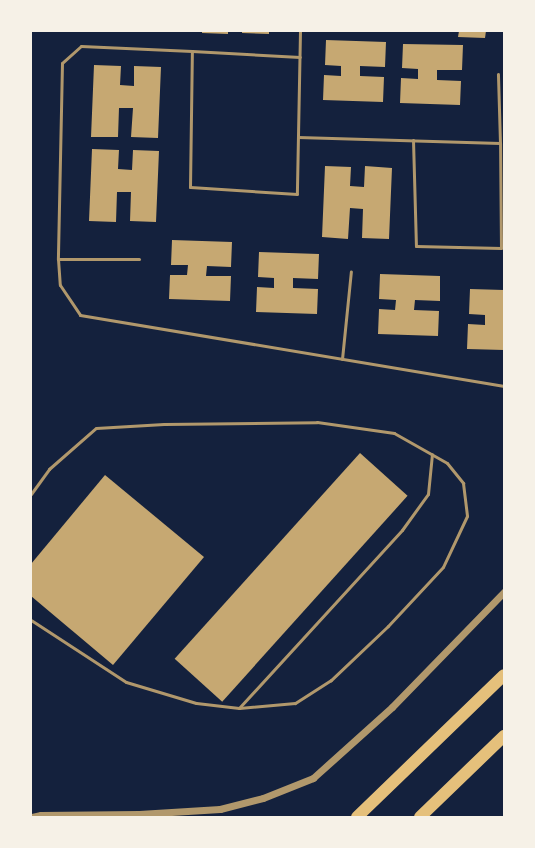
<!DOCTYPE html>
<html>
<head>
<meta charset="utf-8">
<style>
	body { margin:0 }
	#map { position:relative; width:535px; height:848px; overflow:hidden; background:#14213d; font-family:"PT Sans",sans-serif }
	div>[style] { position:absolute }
	.building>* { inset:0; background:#c6a872; transform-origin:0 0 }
	.service>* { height:3px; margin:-1.5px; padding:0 1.5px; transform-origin:1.5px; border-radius:1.5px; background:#b1986c }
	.tertiary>* { height:7px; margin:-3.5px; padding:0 3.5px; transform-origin:3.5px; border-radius:3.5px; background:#b1986c }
	.motorway>* { height:12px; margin:-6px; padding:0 6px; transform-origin:6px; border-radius:6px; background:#e5c07b }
	span { translate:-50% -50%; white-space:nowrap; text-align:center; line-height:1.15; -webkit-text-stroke:4px #f6f1e7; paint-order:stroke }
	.frame { position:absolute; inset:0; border:32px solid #f6f1e7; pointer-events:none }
</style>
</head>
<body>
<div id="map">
	<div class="building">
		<div style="clip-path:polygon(202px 31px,228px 31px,228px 34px,202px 33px)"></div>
		<div style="clip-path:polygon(242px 31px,269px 31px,269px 34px,242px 33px)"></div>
		<div style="clip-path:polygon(459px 31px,486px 31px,485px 38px,458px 37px)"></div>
		<div style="clip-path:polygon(326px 40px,386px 42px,385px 67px,360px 66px,360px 76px,384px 77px,383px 102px,323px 100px,324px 75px,341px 76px,341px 66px,325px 65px)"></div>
		<div style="clip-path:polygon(403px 44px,463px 45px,462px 70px,437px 70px,437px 80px,461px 81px,460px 105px,400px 103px,401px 78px,418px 79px,418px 69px,402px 68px)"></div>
		<div style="clip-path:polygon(94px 65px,121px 66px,120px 85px,134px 86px,134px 66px,161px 67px,158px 138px,131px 137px,133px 108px,119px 108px,118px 137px,91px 137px)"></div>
		<div style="clip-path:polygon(92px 149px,119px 150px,118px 169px,132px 170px,133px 150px,159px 151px,156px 222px,130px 221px,131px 192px,117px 192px,116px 222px,89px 221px)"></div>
		<div style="clip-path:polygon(325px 166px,351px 167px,350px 186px,364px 187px,365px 166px,392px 168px,389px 239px,362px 238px,363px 209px,350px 208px,348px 239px,322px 237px)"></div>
		<div style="clip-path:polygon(172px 240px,232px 242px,231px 267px,207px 266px,206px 276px,231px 276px,230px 301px,169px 299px,170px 275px,187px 275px,188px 265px,171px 265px)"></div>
		<div style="clip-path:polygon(259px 252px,319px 254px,318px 279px,293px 278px,293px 288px,318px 289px,317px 314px,256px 312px,257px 287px,274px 288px,274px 278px,258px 277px)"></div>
		<div style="clip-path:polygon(380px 274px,440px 276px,440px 301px,415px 300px,414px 310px,439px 311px,438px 336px,378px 334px,379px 309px,395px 310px,396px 300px,379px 299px)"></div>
		<div style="clip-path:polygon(470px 289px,504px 290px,504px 350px,467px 349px,468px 324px,485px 325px,485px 315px,469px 314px)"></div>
		<div style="left:360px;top:453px;width:64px;height:277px;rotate:42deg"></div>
		<div style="clip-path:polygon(105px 475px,204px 557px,113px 665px,31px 596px,31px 564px)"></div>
	</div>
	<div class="service">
		<div style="left:300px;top:31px;width:163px;rotate:91.1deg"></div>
		<div style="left:297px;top:194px;width:107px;rotate:-176.3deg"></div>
		<div style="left:190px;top:187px;width:136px;rotate:-89.2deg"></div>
		<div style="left:192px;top:51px;width:111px;rotate:-177.4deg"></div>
		<div style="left:81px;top:46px;width:25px;rotate:138deg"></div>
		<div style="left:62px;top:63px;width:196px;rotate:91.2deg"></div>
		<div style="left:58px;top:259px;width:26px;rotate:86deg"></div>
		<div style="left:60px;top:285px;width:36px;rotate:56deg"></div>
		<div style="left:80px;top:315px;width:430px;rotate:9.5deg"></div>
		<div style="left:192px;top:51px;width:108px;rotate:3.2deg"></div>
		<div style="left:298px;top:137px;width:202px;rotate:1.7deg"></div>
		<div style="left:500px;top:143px;width:69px;rotate:-91.7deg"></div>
		<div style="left:413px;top:140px;width:106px;rotate:88.4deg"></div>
		<div style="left:416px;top:246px;width:85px;rotate:1.3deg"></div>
		<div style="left:501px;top:248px;width:105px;rotate:-90.5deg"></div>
		<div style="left:58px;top:259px;width:81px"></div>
		<div style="left:342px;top:359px;width:88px;rotate:-84.2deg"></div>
		<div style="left:31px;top:494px;width:31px;rotate:-54deg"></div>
		<div style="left:49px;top:469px;width:62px;rotate:-41.1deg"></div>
		<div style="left:96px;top:428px;width:68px;rotate:-3.4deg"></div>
		<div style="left:164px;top:424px;width:153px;rotate:-0.7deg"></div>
		<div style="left:317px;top:422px;width:78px;rotate:8.1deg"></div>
		<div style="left:394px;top:433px;width:61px;rotate:29.5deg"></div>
		<div style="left:447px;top:463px;width:26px;rotate:51deg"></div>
		<div style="left:463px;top:483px;width:33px;rotate:83deg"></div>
		<div style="left:467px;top:516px;width:56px;rotate:115.2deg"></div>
		<div style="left:443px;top:567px;width:81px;rotate:133deg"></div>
		<div style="left:388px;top:626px;width:79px;rotate:136.5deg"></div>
		<div style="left:331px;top:680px;width:43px;rotate:147.4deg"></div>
		<div style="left:295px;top:703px;width:56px;rotate:174.9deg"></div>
		<div style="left:239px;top:708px;width:43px;rotate:-173.4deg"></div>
		<div style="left:196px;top:703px;width:73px;rotate:-163.3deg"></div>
		<div style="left:126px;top:682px;width:113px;rotate:-146.9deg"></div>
		<div style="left:239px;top:708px;width:241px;rotate:-47.5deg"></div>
		<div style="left:402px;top:530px;width:44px;rotate:-54.2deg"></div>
		<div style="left:428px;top:494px;width:40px;rotate:-84.3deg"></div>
	</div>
	<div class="tertiary">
		<div style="left:32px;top:817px;width:9px;rotate:-13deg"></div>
		<div style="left:41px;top:815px;width:98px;rotate:-0.6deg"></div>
		<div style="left:139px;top:814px;width:81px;rotate:-3.5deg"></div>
		<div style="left:220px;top:809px;width:44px;rotate:-14.3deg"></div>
		<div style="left:263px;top:798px;width:54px;rotate:-21.8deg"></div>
		<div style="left:313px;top:778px;width:106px;rotate:-41.9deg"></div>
		<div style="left:392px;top:707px;width:161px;rotate:-45.8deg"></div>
	</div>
	<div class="motorway">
		<div style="left:357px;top:817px;width:204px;rotate:-44deg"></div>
		<div style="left:420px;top:817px;width:117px;rotate:-44deg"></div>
	</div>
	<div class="frame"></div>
</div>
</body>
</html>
